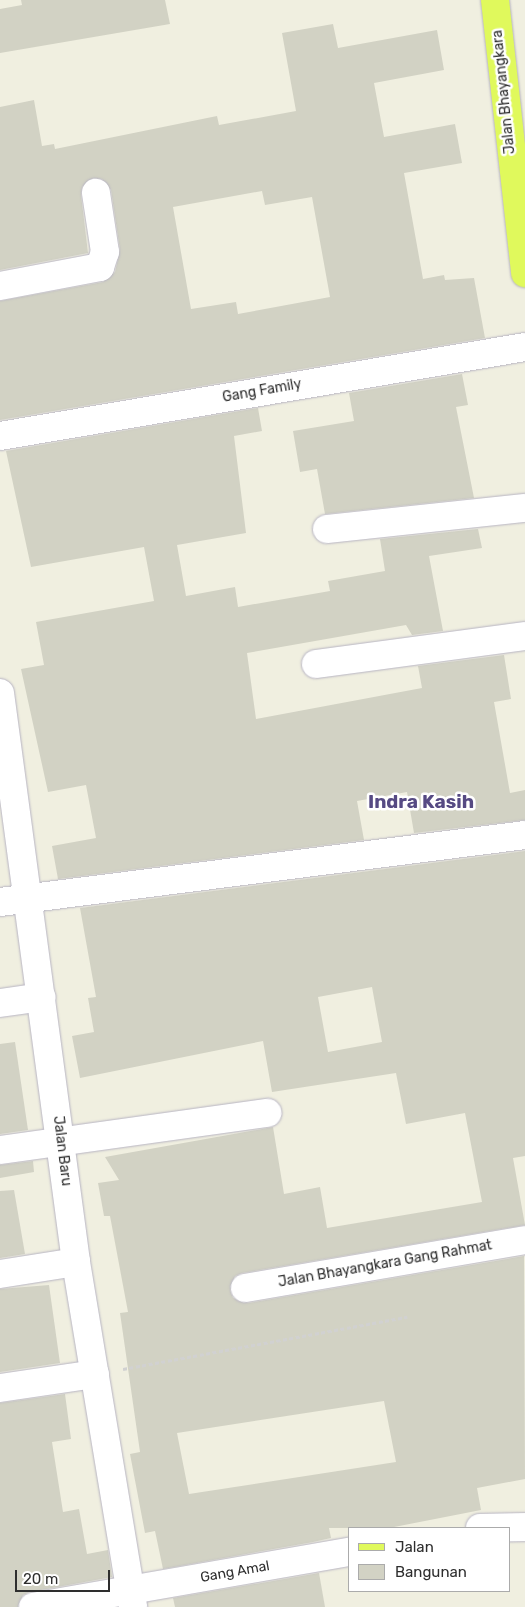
<!DOCTYPE html>
<html>
<head>
<meta charset="utf-8">
<style>
	body { margin:0 }
	#map { position:relative; width:525px; height:1607px; overflow:hidden; background:#f0efe0; font-family:Rubik,sans-serif }
	div>[style] { position:absolute }
	.building>* { inset:0; background:#d2d2c4 }
	.path>* { height:3px; margin-top:-1.5px; transform-origin:0; background:repeating-linear-gradient(90deg,#d1d1d1 0 4px,transparent 0 6.5px) }
	.roads { filter:drop-shadow(0 0 1px #b7b4c2) drop-shadow(0 0 1px #b7b4c2) }
	.minor>* { height:28px; margin:-14px; padding:0 14px; transform-origin:14px; border-radius:14px; background:#fff }
	.major>* { height:28px; margin:-14px; padding:0 14px; transform-origin:14px; border-radius:14px; background:#e0f95c }
	span { translate:-50% -50%; white-space:nowrap; text-align:center; line-height:1.15; -webkit-text-stroke:5px #fff; paint-order:stroke }
	.street-label { font-size:14px; color:#2e2e2e }
	.district-label { font-size:19px; color:#564a83; font-weight:700 }
	.legend { position:absolute; left:348px; top:1527px; width:162px; height:65px; box-sizing:border-box; background:#fff; border:1px solid #ababab; margin:0; padding:6px 9px; list-style:none; font-size:15px; color:#2e2e2e }
	.legend li { display:flex; align-items:center; gap:10px; height:25px }
	.legend b { width:25px; border:1px solid #ababab }
	.scale { position:absolute; left:15px; top:1570px; width:95px; height:22px; box-sizing:border-box; border:2px solid #2e2e2e; border-top:0; padding-left:6px; font-size:15px; line-height:18px; white-space:nowrap; color:#2e2e2e; -webkit-text-stroke:4px #fff; paint-order:stroke }
</style>
</head>
<body>
<div id="map">
	<div class="building">
		<div style="clip-path:polygon(21px 0,165px 0,170px 24px,0 53px,0 9px,22px 5px)"></div>
		<div style="clip-path:polygon(evenodd,333px 24px,338px 48px,437px 30px,444px 70px,374px 83px,384px 137px,455px 124px,462px 163px,404px 173px,423px 279px,444px 275px,445px 280px,474px 278px,485px 338px,0 420px,0 301px,103px 282px,115px 272px,120px 250px,111px 190px,102px 179px,93px 178px,82px 187px,81px 195px,88px 253px,0 270px,0 107px,34px 100px,42px 146px,54px 144px,55px 149px,217px 116px,219px 125px,296px 111px,282px 33px,333px 24px,262px 191px,265px 205px,312px 197px,330px 297px,238px 314px,236px 302px,191px 309px,173px 207px,262px 191px)"></div>
		<div style="clip-path:polygon(462px 374px,468px 405px,456px 407px,474px 498px,325px 514px,317px 469px,300px 472px,293px 431px,354px 421px,349px 393px)"></div>
		<div style="clip-path:polygon(258px 408px,262px 431px,234px 436px,246px 533px,177px 545px,186px 596px,235px 587px,238px 607px,330px 591px,328px 581px,385px 571px,380px 539px,478px 529px,482px 548px,429px 556px,443px 631px,412px 635px,406px 625px,247px 653px,256px 719px,422px 688px,418px 666px,504px 655px,511px 699px,494px 702px,510px 793px,525px 790px,525px 820px,414px 833px,407px 792px,357px 801px,364px 840px,58px 879px,52px 846px,96px 838px,86px 785px,48px 792px,21px 669px,44px 665px,36px 622px,154px 601px,144px 547px,31px 567px,6px 451px)"></div>
		<div style="clip-path:polygon(evenodd,525px 851px,525px 1156px,513px 1158px,525px 1225px,242px 1273px,235px 1276px,230px 1290px,233px 1298px,248px 1303px,524px 1256px,525px 1479px,477px 1488px,481px 1510px,389px 1528px,329px 1528px,331px 1538px,313px 1542px,163px 1569px,155px 1531px,145px 1533px,130px 1454px,140px 1452px,120px 1313px,128px 1312px,110px 1216px,104px 1216px,98px 1183px,119px 1180px,105px 1157px,273px 1127px,284px 1194px,320px 1187px,327px 1228px,482px 1202px,465px 1113px,406px 1124px,396px 1073px,272px 1092px,263px 1041px,80px 1078px,72px 1036px,94px 1032px,88px 998px,96px 997px,80px 908px,525px 851px,372px 987px,382px 1042px,328px 1052px,318px 997px,372px 987px,525px 851px,384px 1401px,396px 1462px,189px 1494px,177px 1433px,384px 1401px)"></div>
		<div style="clip-path:polygon(15px 1042px,28px 1130px,0 1134px,0 1044px)"></div>
		<div style="clip-path:polygon(33px 1161px,34px 1172px,0 1178px,0 1165px)"></div>
		<div style="clip-path:polygon(14px 1190px,25px 1254px,0 1258px,0 1191px)"></div>
		<div style="clip-path:polygon(49px 1285px,60px 1363px,0 1372px,0 1289px)"></div>
		<div style="clip-path:polygon(65px 1394px,71px 1439px,52px 1442px,63px 1512px,79px 1509px,87px 1554px,108px 1550px,112px 1577px,30px 1592px,23px 1595px,18px 1607px,0 1607px,0 1403px)"></div>
		<div style="clip-path:polygon(319px 1573px,325px 1607px,175px 1607px,173px 1598px)"></div>
	</div>
	<div class="path">
		<div style="left:123px;top:1369px;width:289px;rotate:-10.4deg"></div>
	</div>
	<div class="roads">
		<div class="minor">
			<div style="left:0;top:286px;width:102px;rotate:-10.8deg"></div>
			<div style="left:100px;top:267px;width:16px;rotate:-72deg"></div>
			<div style="left:105px;top:252px;width:60px;rotate:-98.7deg"></div>
			<div style="left:0;top:436px;width:532px;rotate:-9.62deg"></div>
			<div style="left:327px;top:529px;width:199px;rotate:-6.1deg"></div>
			<div style="left:316px;top:664px;width:211px;rotate:-7.6deg"></div>
			<div style="left:0;top:693px;width:574px;rotate:82.39deg"></div>
			<div style="left:76px;top:1262px;width:350px;rotate:80.6deg"></div>
			<div style="left:0;top:902px;width:529px;rotate:-7.27deg"></div>
			<div style="left:0;top:1003px;width:42px;rotate:-8.1deg"></div>
			<div style="left:0;top:1150px;width:270px;rotate:-7.9deg"></div>
			<div style="left:0;top:1274px;width:77px;rotate:-9deg"></div>
			<div style="left:245px;top:1288px;width:284px;rotate:-9.7deg"></div>
			<div style="left:0;top:1388px;width:96px;rotate:-8.4deg"></div>
			<div style="left:480px;top:1528px;width:45px;rotate:-1.3deg"></div>
			<div style="left:33px;top:1607px;width:321px;rotate:-9.9deg"></div>
		</div>
		<div class="major">
			<div style="left:495px;top:0;width:275px;rotate:83.7deg"></div>
		</div>
	</div>
	<div class="street-label">
		<span style="left:504px;top:92px;rotate:-96deg">Jalan Bhayangkara</span>
		<span style="left:262px;top:391px;rotate:-10deg">Gang Family</span>
		<span style="left:62px;top:1151px;rotate:83deg">Jalan Baru</span>
		<span style="left:385px;top:1264px;rotate:-10deg">Jalan Bhayangkara Gang Rahmat</span>
		<span style="left:235px;top:1572px;rotate:-10deg">Gang Amal</span>
	</div>
	<div class="district-label">
		<span style="left:421px;top:802px">Indra Kasih</span>
	</div>
	<ul class="legend">
	<li><b style="height:6px;background:#e0f95c"></b>Jalan</li>
	<li><b style="height:14px;background:#d2d2c4"></b>Bangunan</li>
	</ul>
	<div class="scale">20 m</div>
</div>
</body>
</html>
